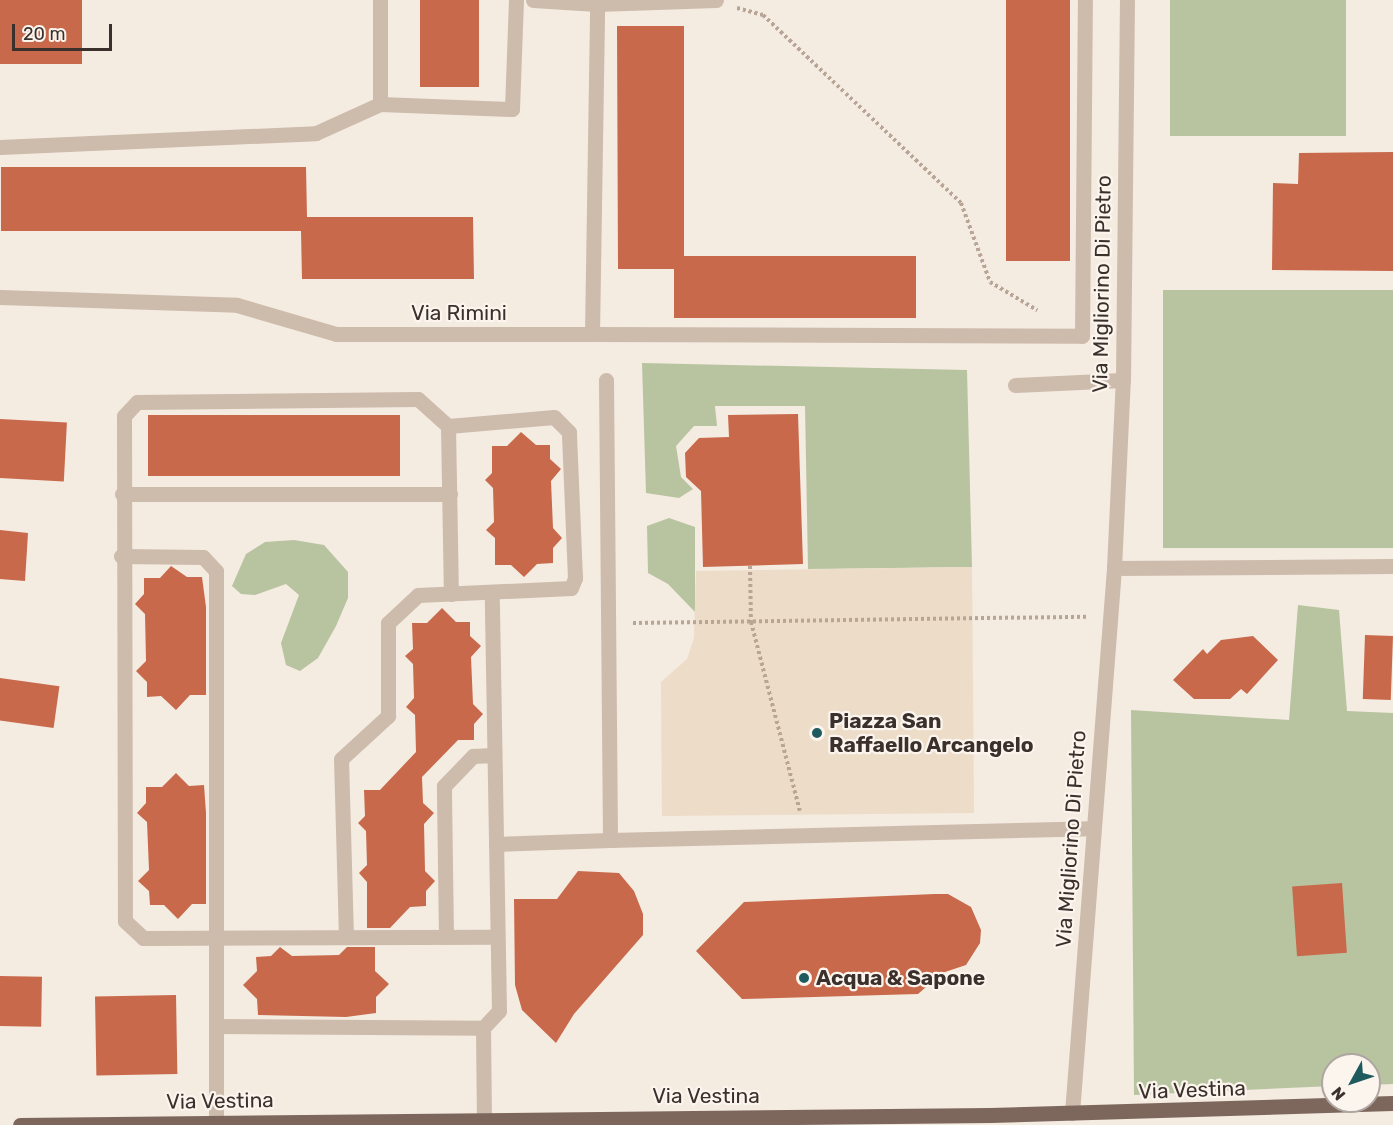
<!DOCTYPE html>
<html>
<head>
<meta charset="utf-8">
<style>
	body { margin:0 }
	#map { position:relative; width:1393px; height:1125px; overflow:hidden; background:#f4ebe1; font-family:Rubik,sans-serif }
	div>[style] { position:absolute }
	.green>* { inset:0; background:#b8c4a0; transform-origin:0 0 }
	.plaza>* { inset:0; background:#ecdcc8 }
	.building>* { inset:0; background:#c8694b; transform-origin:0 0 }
	.path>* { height:4px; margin-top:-2px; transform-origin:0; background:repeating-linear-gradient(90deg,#b9a596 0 3px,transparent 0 6px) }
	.service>* { height:15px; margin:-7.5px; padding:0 7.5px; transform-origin:7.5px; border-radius:7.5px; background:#cdbbac }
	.minor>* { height:15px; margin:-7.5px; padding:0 7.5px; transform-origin:7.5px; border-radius:7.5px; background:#cdbbac }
	.primary>* { height:15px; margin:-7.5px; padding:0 7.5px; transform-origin:7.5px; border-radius:7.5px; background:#7d675c }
	.dots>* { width:16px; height:16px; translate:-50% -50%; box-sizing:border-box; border:3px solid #fbf5ee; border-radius:50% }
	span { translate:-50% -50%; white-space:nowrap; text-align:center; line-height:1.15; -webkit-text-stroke:4.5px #fbf5ee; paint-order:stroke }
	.street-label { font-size:21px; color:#3b302b }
	.poi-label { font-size:21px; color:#3b302b; font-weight:700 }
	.left { translate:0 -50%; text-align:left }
	.north { position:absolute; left:1321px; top:1053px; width:60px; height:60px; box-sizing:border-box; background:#fbf5ee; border:2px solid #aea6a0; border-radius:50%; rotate:230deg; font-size:16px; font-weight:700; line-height:24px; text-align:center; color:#3b302b }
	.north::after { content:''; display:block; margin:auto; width:21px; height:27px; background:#1f5a5e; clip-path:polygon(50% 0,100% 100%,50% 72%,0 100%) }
	.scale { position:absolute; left:12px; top:24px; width:100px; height:27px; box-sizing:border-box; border:3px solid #3b302b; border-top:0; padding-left:8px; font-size:18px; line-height:21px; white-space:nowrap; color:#3b302b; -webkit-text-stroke:4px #fbf5ee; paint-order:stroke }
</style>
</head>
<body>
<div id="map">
	<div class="green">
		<div style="left:1170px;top:0;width:176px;height:136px"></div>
		<div style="left:1393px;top:290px;width:258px;height:230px;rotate:90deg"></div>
		<div style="clip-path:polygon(642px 363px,967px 370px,972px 567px,808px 569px,805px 406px,715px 406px,717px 426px,694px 426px,676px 446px,681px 477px,693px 489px,679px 498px,646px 493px)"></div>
		<div style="clip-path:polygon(669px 518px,695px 527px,695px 612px,668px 584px,648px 573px,647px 526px)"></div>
		<div style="clip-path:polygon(294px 540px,324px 545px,348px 572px,348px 598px,336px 626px,318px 658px,300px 671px,286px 665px,281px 643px,299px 595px,286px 584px,255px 595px,241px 594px,232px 586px,246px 554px,265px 542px)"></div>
		<div style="clip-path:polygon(1298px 605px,1339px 610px,1347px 711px,1393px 713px,1393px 1084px,1369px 1085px,1369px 1065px,1333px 1065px,1333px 1086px,1134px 1095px,1131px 710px,1289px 720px)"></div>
	</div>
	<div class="plaza">
		<div style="clip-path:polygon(972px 567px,974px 813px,662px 816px,661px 682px,687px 659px,694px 638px,696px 571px)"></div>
	</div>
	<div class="building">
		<div style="left:0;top:0;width:82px;height:64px"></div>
		<div style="left:420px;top:0;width:59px;height:87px"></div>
		<div style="left:1006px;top:0;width:64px;height:261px"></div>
		<div style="clip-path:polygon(617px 26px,684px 26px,684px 256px,916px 256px,916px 318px,674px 318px,674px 269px,618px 269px)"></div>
		<div style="clip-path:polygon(1393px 152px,1393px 271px,1272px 270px,1273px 183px,1298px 184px,1299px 153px)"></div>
		<div style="clip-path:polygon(1px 167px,306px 167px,307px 217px,473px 217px,474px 279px,302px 279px,301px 231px,1px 231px)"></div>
		<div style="clip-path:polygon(798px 414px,803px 564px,703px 567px,701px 491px,686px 477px,685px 453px,699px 438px,729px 437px,728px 415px)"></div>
		<div style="left:400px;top:415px;width:61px;height:252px;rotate:90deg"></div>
		<div style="left:0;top:419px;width:67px;height:59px;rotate:3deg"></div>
		<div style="clip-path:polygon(521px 432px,536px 445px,550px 445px,550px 459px,561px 469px,551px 481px,553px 528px,562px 538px,553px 548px,553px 563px,537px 564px,524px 577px,511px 565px,495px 565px,495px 538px,486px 530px,494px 522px,493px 488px,485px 480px,492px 473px,492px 446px,507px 446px)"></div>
		<div style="clip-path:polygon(0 530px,28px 533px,25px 581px,0 579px)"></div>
		<div style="clip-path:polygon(171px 566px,187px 577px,202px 577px,206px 607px,206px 695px,190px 695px,176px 710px,161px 696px,147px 697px,147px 682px,136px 671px,146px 661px,145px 614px,135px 604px,144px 594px,144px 578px,160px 578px)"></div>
		<div style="clip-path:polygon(442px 608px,456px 622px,470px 622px,470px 636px,481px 646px,471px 657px,473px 704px,483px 714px,474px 724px,474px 740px,458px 740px,422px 777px,423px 803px,434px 813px,424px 824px,425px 871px,435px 881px,426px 891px,426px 906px,410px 907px,390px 928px,367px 928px,367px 882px,359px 873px,367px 865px,366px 831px,358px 823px,365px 816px,364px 790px,380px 790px,416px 752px,415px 715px,406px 707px,414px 698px,413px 664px,405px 656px,413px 649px,412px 623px,427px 623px)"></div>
		<div style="left:1365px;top:635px;width:28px;height:64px;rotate:2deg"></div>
		<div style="clip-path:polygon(1253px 636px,1278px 660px,1247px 694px,1241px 689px,1230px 699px,1194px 699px,1173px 680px,1203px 649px,1207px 654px,1221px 640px)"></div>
		<div style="left:0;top:678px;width:60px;height:42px;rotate:8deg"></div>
		<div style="clip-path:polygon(176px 773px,189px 786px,204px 785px,206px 813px,206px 904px,192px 904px,178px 919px,164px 905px,150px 905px,149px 891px,138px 881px,149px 870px,147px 822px,137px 813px,146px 803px,146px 787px,162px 787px)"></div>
		<div style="clip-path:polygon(578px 871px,619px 873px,634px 891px,643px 914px,643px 935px,574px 1014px,556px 1043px,522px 1010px,515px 985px,514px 899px,557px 899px)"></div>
		<div style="left:1342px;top:883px;width:70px;height:50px;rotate:86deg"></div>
		<div style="clip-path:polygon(935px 894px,948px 894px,971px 907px,981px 930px,980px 943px,966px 965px,942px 973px,918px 994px,742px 999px,696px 951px,744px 902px)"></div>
		<div style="clip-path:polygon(280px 947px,292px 956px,339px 955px,347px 947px,375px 947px,375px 971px,389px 984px,376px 997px,376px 1013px,346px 1017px,258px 1015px,257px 999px,243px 985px,257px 971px,256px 957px,271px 956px)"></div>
		<div style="left:0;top:976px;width:42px;height:50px;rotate:1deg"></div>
		<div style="left:176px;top:995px;width:79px;height:81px;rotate:89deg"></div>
	</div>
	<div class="path">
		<div style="left:737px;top:8px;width:27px;rotate:15deg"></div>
		<div style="left:763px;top:15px;width:273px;rotate:43.5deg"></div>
		<div style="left:961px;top:203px;width:84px;rotate:69.8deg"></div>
		<div style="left:990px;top:282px;width:55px;rotate:30.8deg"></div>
		<div style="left:750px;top:566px;width:56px;rotate:89deg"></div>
		<div style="left:751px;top:622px;width:195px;rotate:75.5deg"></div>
		<div style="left:633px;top:623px;width:455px;rotate:-0.8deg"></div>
	</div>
	<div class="service">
		<div style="left:380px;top:0;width:104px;rotate:90deg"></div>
		<div style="left:380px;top:104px;width:132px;rotate:2.2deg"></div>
		<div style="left:512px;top:109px;width:109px;rotate:-87.9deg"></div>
		<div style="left:533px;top:0;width:64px;rotate:3.6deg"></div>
		<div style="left:0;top:147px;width:316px;rotate:-2.5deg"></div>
		<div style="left:316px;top:133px;width:70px;rotate:-24.4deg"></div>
		<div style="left:592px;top:334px;width:490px;rotate:0.2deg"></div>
		<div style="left:1082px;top:336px;width:336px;rotate:-89.5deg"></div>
		<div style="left:606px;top:380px;width:460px;rotate:89.5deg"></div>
		<div style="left:610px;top:840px;width:482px;rotate:-1.4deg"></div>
		<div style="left:1015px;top:385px;width:108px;rotate:-2.7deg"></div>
		<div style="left:448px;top:426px;width:168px;rotate:89deg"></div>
		<div style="left:122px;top:494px;width:328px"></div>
		<div style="left:121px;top:556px;width:82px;rotate:0.7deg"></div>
		<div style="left:203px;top:557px;width:19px;rotate:47deg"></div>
		<div style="left:216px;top:571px;width:551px;rotate:90deg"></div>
		<div style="left:496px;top:844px;width:114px;rotate:-2deg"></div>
		<div style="left:346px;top:937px;width:178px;rotate:-91.6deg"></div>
		<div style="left:341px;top:759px;width:64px;rotate:-42.5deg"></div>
		<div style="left:388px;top:716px;width:93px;rotate:-90deg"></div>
		<div style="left:388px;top:623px;width:41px;rotate:-43deg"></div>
		<div style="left:418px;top:595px;width:153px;rotate:-2.6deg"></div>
		<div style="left:571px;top:588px;width:11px;rotate:-68deg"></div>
		<div style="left:575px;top:578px;width:146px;rotate:-92.4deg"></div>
		<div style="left:569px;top:432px;width:21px;rotate:-135deg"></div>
		<div style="left:554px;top:417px;width:106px;rotate:175.1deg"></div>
		<div style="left:448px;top:426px;width:40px;rotate:-138deg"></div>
		<div style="left:418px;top:399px;width:281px;rotate:179.4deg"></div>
		<div style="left:137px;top:402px;width:19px;rotate:133deg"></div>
		<div style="left:124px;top:416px;width:505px;rotate:89.89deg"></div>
		<div style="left:125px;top:921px;width:25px;rotate:43deg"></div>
		<div style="left:143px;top:938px;width:354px;rotate:-0.2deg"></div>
		<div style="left:446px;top:937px;width:151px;rotate:-90.8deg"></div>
		<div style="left:444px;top:786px;width:42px;rotate:-46deg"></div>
		<div style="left:473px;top:756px;width:21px;rotate:-3deg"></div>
		<div style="left:217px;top:1026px;width:266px;rotate:0.4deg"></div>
		<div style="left:483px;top:1028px;width:23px;rotate:-47deg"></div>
		<div style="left:499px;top:1011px;width:417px;rotate:-91deg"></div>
		<div style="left:483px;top:1028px;width:90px;rotate:89.4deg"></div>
	</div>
	<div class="minor">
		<div style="left:0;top:297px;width:237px;rotate:1.9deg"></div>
		<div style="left:237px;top:305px;width:103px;rotate:16.3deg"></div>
		<div style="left:336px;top:334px;width:256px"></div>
		<div style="left:592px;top:334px;width:330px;rotate:-89.1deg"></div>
		<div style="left:597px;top:4px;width:119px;rotate:-1.9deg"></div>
		<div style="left:1114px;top:568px;width:279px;rotate:-0.4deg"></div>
		<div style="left:1072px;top:1113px;width:547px;rotate:-85.59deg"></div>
		<div style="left:1114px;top:568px;width:188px;rotate:-87.3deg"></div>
		<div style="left:1123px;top:380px;width:380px;rotate:-89.4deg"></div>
	</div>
	<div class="primary">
		<div style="left:20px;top:1125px;width:970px;rotate:-0.59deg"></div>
		<div style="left:990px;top:1115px;width:403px;rotate:-1.7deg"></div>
	</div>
	<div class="dots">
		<div style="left:817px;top:733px;background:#1f5a5e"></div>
		<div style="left:804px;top:978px;background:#1f5a5e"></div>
	</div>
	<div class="street-label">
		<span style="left:1102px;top:284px;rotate:-89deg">Via Migliorino Di Pietro</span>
		<span style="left:459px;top:313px">Via Rimini</span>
		<span style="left:1071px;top:839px;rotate:-86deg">Via Migliorino Di Pietro</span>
		<span style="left:1192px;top:1090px;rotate:-2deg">Via Vestina</span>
		<span style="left:706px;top:1096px">Via Vestina</span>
		<span style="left:220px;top:1101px;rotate:-1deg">Via Vestina</span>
	</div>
	<div class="poi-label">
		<span class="left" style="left:829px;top:733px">Piazza San<br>Raffaello Arcangelo</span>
		<span class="left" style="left:816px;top:978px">Acqua &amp; Sapone</span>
	</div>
	<div class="north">N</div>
	<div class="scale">20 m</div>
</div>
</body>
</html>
